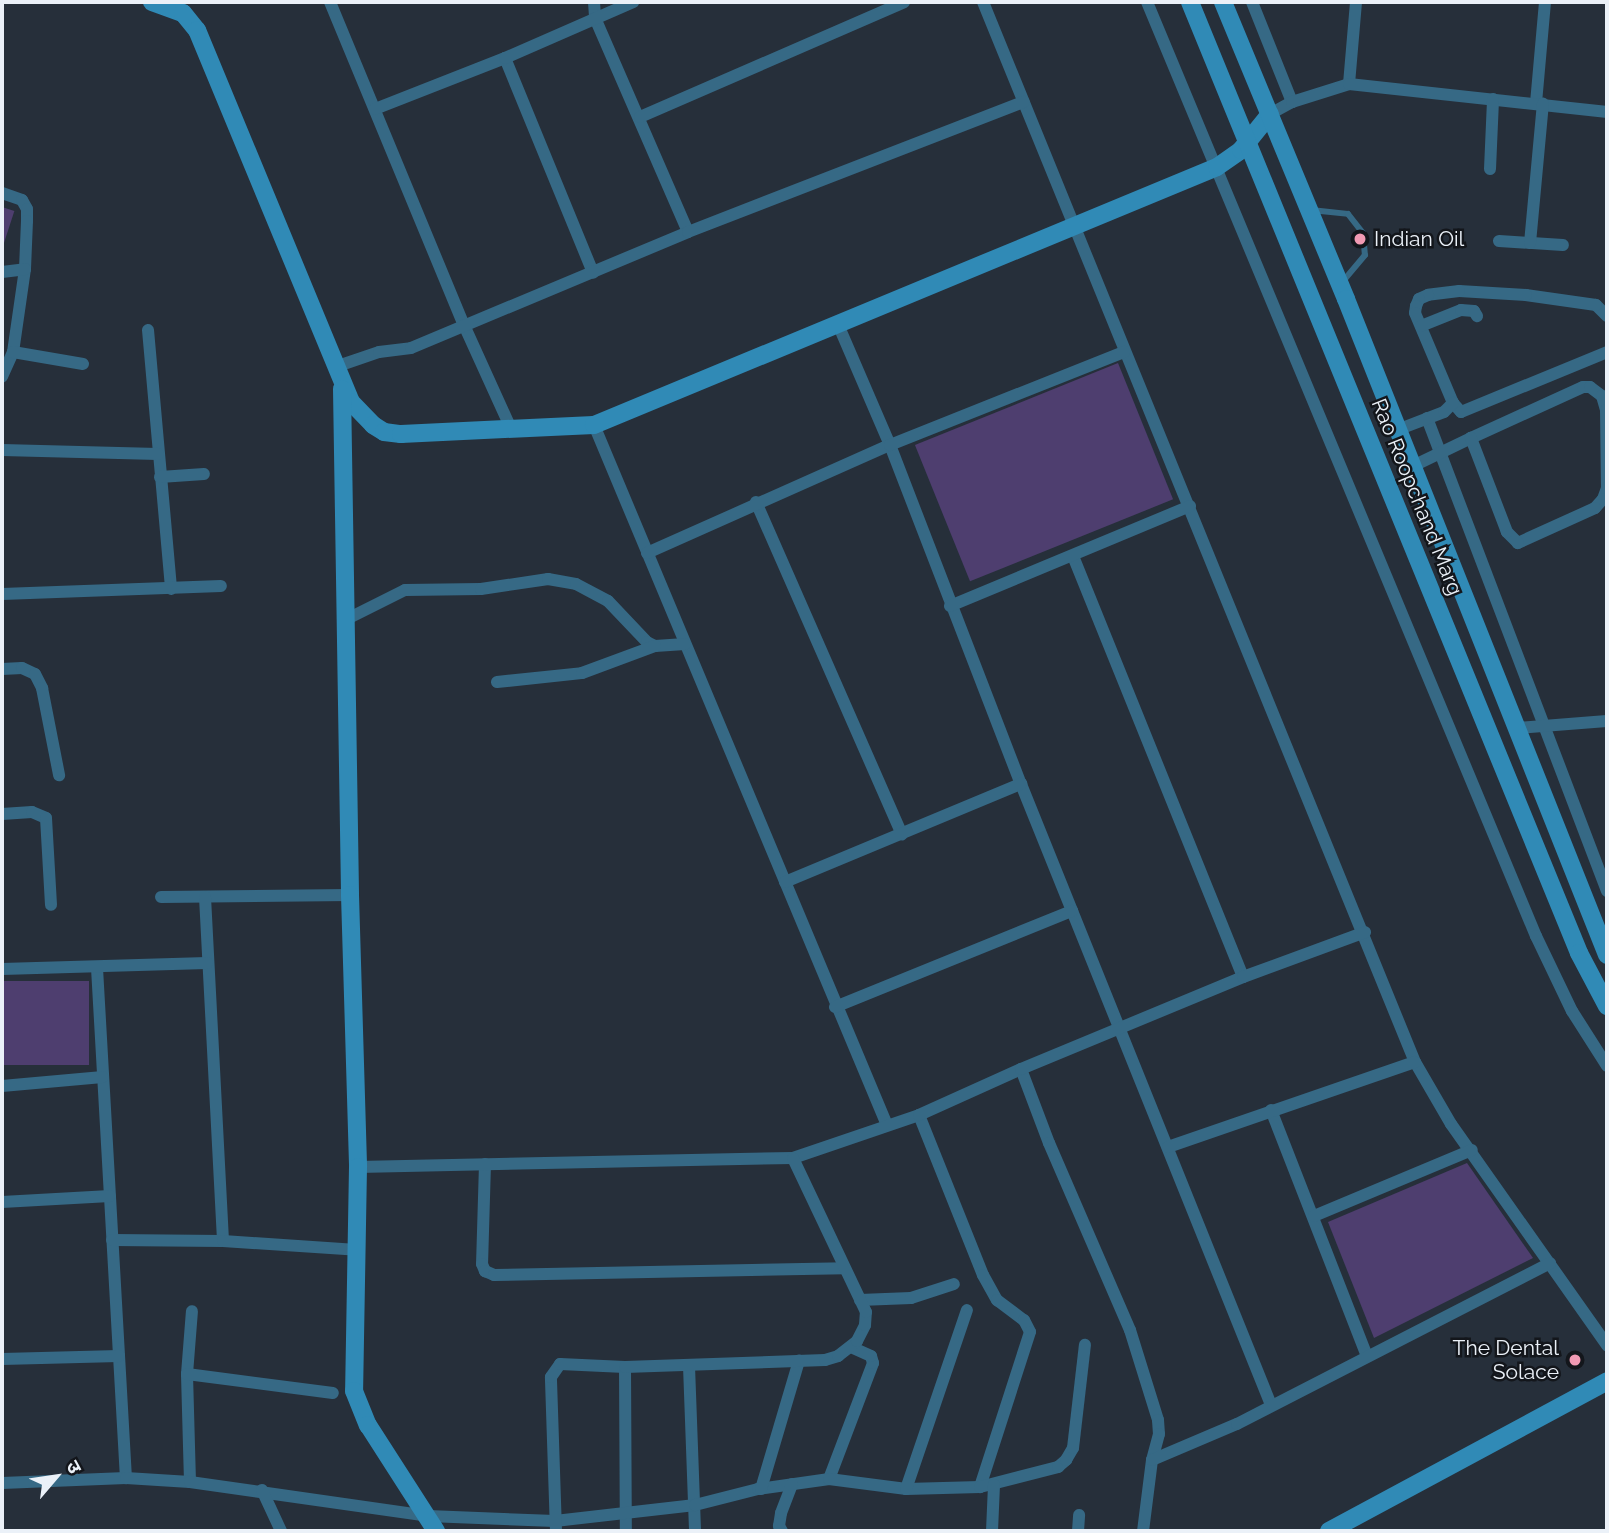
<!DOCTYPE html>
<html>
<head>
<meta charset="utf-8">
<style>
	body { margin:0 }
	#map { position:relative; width:1609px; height:1533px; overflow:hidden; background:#262f3a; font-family:Raleway,"Noto Sans Devanagari",sans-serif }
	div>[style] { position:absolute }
	.green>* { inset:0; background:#4e3e6f; transform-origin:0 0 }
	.lane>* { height:6px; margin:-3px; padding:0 3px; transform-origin:3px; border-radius:3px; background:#366985 }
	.street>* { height:12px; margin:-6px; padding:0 6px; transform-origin:6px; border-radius:6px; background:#366985 }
	.secondary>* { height:18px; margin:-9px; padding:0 9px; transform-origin:9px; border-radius:9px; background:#308ab6 }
	.dots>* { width:19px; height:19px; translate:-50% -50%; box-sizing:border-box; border:4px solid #13161b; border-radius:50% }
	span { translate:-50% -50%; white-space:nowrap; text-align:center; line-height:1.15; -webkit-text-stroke:5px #13161b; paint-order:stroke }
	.poi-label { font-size:21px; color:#ebf1f8 }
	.left { translate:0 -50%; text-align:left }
	.right { translate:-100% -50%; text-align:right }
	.street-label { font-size:21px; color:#ebf1f8 }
	.frame { position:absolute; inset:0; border:4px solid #ebf1f8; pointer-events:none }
	.north { position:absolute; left:21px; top:1442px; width:70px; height:70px; -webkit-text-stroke:5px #13161b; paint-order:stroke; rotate:61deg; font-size:19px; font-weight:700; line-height:28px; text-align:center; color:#ebf1f8 }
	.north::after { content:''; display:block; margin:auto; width:24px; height:32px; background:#ebf1f8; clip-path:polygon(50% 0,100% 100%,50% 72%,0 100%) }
</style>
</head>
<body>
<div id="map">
	<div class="green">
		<div style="left:2px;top:207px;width:13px;height:52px;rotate:18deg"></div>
		<div style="left:1118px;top:363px;width:147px;height:219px;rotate:68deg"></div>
		<div style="left:2px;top:981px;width:87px;height:84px"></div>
		<div style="clip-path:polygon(1467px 1163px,1533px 1258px,1374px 1338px,1328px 1222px)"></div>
	</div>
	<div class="lane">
		<div style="left:1311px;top:210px;width:37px;rotate:6deg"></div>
		<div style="left:1348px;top:214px;width:24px;rotate:52deg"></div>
		<div style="left:1363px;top:233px;width:22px;rotate:85deg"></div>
		<div style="left:1365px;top:255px;width:38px;rotate:130deg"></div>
	</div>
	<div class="street">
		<div style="left:330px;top:2px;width:350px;rotate:67.5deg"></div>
		<div style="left:464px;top:325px;width:116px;rotate:65.6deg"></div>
		<div style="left:594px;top:2px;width:16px;rotate:86deg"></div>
		<div style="left:595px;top:18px;width:233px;rotate:66.5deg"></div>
		<div style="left:983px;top:2px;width:1145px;rotate:67.83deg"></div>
		<div style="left:1415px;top:1062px;width:72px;rotate:59.9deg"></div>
		<div style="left:1451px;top:1124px;width:271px;rotate:54.8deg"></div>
		<div style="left:1147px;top:2px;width:1012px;rotate:67.39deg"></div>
		<div style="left:1536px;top:936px;width:83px;rotate:64.4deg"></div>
		<div style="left:1572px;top:1011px;width:65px;rotate:57.5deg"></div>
		<div style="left:1252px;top:2px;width:108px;rotate:68.2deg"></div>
		<div style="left:505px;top:58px;width:232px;rotate:67.7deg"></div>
		<div style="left:1349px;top:84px;width:82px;rotate:-85.1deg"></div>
		<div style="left:1536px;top:103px;width:101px;rotate:-84.9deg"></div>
		<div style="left:375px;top:109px;width:140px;rotate:-21.4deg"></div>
		<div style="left:505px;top:58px;width:140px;rotate:-23.6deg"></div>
		<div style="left:1270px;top:114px;width:25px;rotate:-29deg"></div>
		<div style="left:1292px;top:102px;width:60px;rotate:-17.5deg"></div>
		<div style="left:1349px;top:84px;width:260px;rotate:6.2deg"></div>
		<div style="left:640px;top:117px;width:288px;rotate:-23.5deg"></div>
		<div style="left:1490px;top:169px;width:70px;rotate:-87.5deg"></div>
		<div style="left:2px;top:193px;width:21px;rotate:19deg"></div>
		<div style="left:22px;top:200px;width:10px;rotate:61deg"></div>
		<div style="left:27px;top:209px;width:12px;rotate:90deg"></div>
		<div style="left:27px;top:221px;width:48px;rotate:92.4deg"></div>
		<div style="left:25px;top:269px;width:84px;rotate:98.2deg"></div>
		<div style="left:13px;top:352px;width:27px;rotate:114deg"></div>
		<div style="left:1499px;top:241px;width:64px;rotate:3.6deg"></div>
		<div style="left:1530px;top:243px;width:140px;rotate:-84.7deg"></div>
		<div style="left:2px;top:272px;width:23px;rotate:-7deg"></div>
		<div style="left:1607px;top:316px;width:16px;rotate:-135deg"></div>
		<div style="left:1596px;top:305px;width:71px;rotate:-171.9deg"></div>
		<div style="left:1526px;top:295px;width:67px;rotate:-176.6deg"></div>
		<div style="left:1459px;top:291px;width:31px;rotate:173deg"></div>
		<div style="left:1428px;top:295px;width:10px;rotate:156deg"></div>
		<div style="left:1419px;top:299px;width:8px;rotate:113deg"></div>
		<div style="left:1416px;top:306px;width:7px;rotate:98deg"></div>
		<div style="left:1415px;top:313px;width:98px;rotate:67.1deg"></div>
		<div style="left:1453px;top:403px;width:12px;rotate:48deg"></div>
		<div style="left:1461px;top:412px;width:158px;rotate:-22.3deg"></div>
		<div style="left:837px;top:322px;width:134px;rotate:66.7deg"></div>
		<div style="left:890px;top:445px;width:363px;rotate:68.9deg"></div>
		<div style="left:1021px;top:784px;width:669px;rotate:68.07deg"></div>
		<div style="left:1421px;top:326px;width:43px;rotate:-21.8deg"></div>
		<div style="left:1461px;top:310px;width:13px;rotate:4deg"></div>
		<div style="left:1474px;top:311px;width:6px;rotate:59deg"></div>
		<div style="left:148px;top:330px;width:260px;rotate:84.9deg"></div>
		<div style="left:13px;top:352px;width:71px;rotate:9.7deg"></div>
		<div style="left:335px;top:367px;width:46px;rotate:-18.8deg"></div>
		<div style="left:379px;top:352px;width:32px;rotate:-7deg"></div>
		<div style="left:411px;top:348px;width:300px;rotate:-22.7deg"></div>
		<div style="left:688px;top:232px;width:360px;rotate:-21.2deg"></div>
		<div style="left:1427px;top:418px;width:506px;rotate:69.17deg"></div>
		<div style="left:594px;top:425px;width:759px;rotate:67.29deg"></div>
		<div style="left:1397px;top:430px;width:50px;rotate:-21deg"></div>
		<div style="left:1444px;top:412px;width:13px;rotate:-45deg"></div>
		<div style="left:2px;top:450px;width:156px;rotate:1.5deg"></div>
		<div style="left:1411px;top:467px;width:67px;rotate:-25.8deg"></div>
		<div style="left:1471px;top:438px;width:123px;rotate:-24.5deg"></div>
		<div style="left:1583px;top:387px;width:7px"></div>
		<div style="left:1590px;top:387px;width:15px;rotate:37deg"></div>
		<div style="left:1602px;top:396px;width:15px;rotate:74deg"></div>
		<div style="left:1606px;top:410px;width:78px;rotate:89.3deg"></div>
		<div style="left:1607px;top:488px;width:12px;rotate:110deg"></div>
		<div style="left:1603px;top:499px;width:12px;rotate:132deg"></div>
		<div style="left:1595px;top:508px;width:85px;rotate:155.6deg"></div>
		<div style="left:1518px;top:543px;width:16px;rotate:-135deg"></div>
		<div style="left:1507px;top:532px;width:101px;rotate:-111deg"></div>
		<div style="left:160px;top:477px;width:44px;rotate:-3.9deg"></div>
		<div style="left:756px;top:502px;width:363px;rotate:66.3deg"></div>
		<div style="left:647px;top:553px;width:266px;rotate:-24deg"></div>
		<div style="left:890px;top:445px;width:252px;rotate:-21.7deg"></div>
		<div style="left:1073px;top:556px;width:454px;rotate:68deg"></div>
		<div style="left:2px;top:594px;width:219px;rotate:-2.1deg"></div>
		<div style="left:950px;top:606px;width:260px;rotate:-22.6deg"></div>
		<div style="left:345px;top:620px;width:67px;rotate:-26.6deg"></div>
		<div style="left:405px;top:590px;width:76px;rotate:-0.8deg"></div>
		<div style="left:481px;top:589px;width:68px;rotate:-8.5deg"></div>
		<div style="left:548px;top:579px;width:28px;rotate:10deg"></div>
		<div style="left:576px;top:584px;width:36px;rotate:28deg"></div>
		<div style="left:608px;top:601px;width:57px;rotate:46.4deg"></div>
		<div style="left:647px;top:642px;width:9px;rotate:27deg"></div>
		<div style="left:655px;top:646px;width:30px;rotate:-4deg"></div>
		<div style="left:2px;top:669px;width:20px;rotate:-3deg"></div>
		<div style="left:22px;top:668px;width:14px;rotate:25deg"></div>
		<div style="left:35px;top:674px;width:16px;rotate:63deg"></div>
		<div style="left:42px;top:688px;width:89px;rotate:78.9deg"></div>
		<div style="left:497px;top:682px;width:85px;rotate:-6deg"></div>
		<div style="left:582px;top:673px;width:78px;rotate:-20.3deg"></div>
		<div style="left:1518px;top:728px;width:89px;rotate:-4.5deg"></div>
		<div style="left:2px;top:814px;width:30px;rotate:-4deg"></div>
		<div style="left:32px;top:812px;width:15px;rotate:23deg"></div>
		<div style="left:46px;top:818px;width:87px;rotate:86.7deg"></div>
		<div style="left:785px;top:882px;width:256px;rotate:-22.6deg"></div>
		<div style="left:161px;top:897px;width:189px;rotate:-0.6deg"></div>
		<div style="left:205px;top:897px;width:344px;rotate:87deg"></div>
		<div style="left:97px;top:968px;width:511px;rotate:86.75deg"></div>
		<div style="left:2px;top:969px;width:205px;rotate:-1.7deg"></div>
		<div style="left:835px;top:1007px;width:256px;rotate:-22.1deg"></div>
		<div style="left:1021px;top:1069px;width:79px;rotate:69.3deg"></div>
		<div style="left:1049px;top:1143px;width:204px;rotate:66.6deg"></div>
		<div style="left:1130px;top:1330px;width:94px;rotate:72.7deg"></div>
		<div style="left:1158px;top:1420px;width:14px;rotate:86deg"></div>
		<div style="left:1159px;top:1434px;width:27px;rotate:105deg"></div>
		<div style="left:1152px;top:1460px;width:72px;rotate:97.2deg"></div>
		<div style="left:2px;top:1086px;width:101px;rotate:-5.1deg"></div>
		<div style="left:1271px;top:1110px;width:264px;rotate:68.7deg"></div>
		<div style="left:919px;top:1115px;width:172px;rotate:68.2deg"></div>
		<div style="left:983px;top:1275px;width:29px;rotate:61deg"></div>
		<div style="left:997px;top:1300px;width:34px;rotate:37deg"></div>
		<div style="left:1024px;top:1320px;width:13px;rotate:63deg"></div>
		<div style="left:1030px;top:1332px;width:163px;rotate:107.9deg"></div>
		<div style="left:1168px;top:1147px;width:261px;rotate:-19deg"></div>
		<div style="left:485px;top:1164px;width:100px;rotate:91.7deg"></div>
		<div style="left:482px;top:1264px;width:8px;rotate:67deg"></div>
		<div style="left:485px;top:1271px;width:10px;rotate:24deg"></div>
		<div style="left:494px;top:1275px;width:350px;rotate:-1.1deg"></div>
		<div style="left:358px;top:1167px;width:435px;rotate:-1.2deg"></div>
		<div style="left:793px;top:1158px;width:133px;rotate:-18.8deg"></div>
		<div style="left:919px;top:1115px;width:112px;rotate:-24.3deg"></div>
		<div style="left:1021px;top:1069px;width:240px;rotate:-22.5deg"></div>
		<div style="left:1243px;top:977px;width:130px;rotate:-20.2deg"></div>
		<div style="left:2px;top:1202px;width:108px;rotate:-3.2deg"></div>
		<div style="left:1314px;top:1216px;width:171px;rotate:-22.7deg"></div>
		<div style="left:112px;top:1240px;width:111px;rotate:0.5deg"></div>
		<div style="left:223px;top:1241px;width:134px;rotate:3.8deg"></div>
		<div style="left:860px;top:1300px;width:51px;rotate:-2.2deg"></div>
		<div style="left:911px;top:1298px;width:45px;rotate:-18deg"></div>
		<div style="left:2px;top:1359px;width:117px;rotate:-1.5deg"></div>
		<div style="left:689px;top:1366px;width:165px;rotate:87.9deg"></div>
		<div style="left:625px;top:1367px;width:164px;rotate:89.7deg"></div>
		<div style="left:187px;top:1374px;width:63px;rotate:-85.5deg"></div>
		<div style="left:1152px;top:1460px;width:92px;rotate:-23deg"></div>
		<div style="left:1237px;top:1424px;width:352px;rotate:-27.2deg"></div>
		<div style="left:829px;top:1479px;width:124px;rotate:-69.2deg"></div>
		<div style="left:873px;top:1363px;width:7px;rotate:-106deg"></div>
		<div style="left:871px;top:1356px;width:22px;rotate:-156deg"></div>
		<div style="left:190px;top:1482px;width:108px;rotate:-91.6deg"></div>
		<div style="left:187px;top:1374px;width:147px;rotate:7.4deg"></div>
		<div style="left:2px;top:1483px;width:124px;rotate:-2.3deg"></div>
		<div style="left:126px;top:1478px;width:64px;rotate:3.6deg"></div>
		<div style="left:190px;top:1482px;width:240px;rotate:8.1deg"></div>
		<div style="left:428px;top:1516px;width:127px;rotate:2.3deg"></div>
		<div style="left:555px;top:1521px;width:141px;rotate:-6.5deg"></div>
		<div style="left:695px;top:1505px;width:65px;rotate:-14.3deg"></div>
		<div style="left:758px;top:1489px;width:72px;rotate:-8deg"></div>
		<div style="left:829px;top:1479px;width:78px;rotate:7.4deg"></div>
		<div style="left:906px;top:1489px;width:74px;rotate:-1.5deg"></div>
		<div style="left:980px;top:1487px;width:81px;rotate:-14.4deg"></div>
		<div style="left:1058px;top:1467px;width:11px;rotate:-41deg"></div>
		<div style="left:1066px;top:1460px;width:14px;rotate:-60deg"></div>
		<div style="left:1073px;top:1448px;width:104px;rotate:-83.4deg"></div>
		<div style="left:761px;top:1489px;width:134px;rotate:-73.5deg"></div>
		<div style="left:906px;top:1489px;width:189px;rotate:-71.2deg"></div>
		<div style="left:262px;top:1490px;width:45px;rotate:65.1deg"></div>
		<div style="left:556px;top:1531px;width:154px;rotate:-91.9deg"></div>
		<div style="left:551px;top:1377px;width:16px;rotate:-55deg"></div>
		<div style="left:560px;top:1364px;width:65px;rotate:2.6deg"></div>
		<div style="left:625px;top:1367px;width:200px;rotate:-2deg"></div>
		<div style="left:825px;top:1360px;width:14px;rotate:-17deg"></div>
		<div style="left:838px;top:1356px;width:24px;rotate:-38deg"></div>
		<div style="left:857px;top:1341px;width:18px;rotate:-63deg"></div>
		<div style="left:865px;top:1325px;width:13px;rotate:-86deg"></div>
		<div style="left:866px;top:1312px;width:170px;rotate:-115.4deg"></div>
		<div style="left:782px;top:1531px;width:6px;rotate:-121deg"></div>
		<div style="left:779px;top:1526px;width:13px;rotate:-81deg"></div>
		<div style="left:781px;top:1513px;width:31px;rotate:-69deg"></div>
		<div style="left:992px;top:1531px;width:46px;rotate:-87.5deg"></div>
		<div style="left:1078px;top:1531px;width:16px;rotate:-86deg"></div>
	</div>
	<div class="secondary">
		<div style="left:152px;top:2px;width:33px;rotate:20deg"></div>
		<div style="left:183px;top:13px;width:22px;rotate:51deg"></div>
		<div style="left:197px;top:30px;width:403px;rotate:67.5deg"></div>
		<div style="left:351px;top:402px;width:32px;rotate:46deg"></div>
		<div style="left:373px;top:425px;width:13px;rotate:32deg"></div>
		<div style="left:384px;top:432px;width:17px;rotate:7deg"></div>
		<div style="left:401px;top:434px;width:193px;rotate:-2.7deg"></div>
		<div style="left:594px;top:425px;width:674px;rotate:-22.5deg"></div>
		<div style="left:1217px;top:167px;width:29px;rotate:-35deg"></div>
		<div style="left:1241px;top:150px;width:46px;rotate:-51.1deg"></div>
		<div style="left:1190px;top:2px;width:1027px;rotate:67.75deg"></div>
		<div style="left:1579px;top:953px;width:60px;rotate:62.2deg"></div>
		<div style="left:1223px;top:2px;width:321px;rotate:67.5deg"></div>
		<div style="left:1346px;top:299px;width:706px;rotate:68.3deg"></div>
		<div style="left:342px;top:389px;width:506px;rotate:89.09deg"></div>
		<div style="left:350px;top:895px;width:272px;rotate:88.3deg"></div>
		<div style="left:358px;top:1167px;width:224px;rotate:91deg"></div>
		<div style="left:354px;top:1391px;width:37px;rotate:68deg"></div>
		<div style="left:368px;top:1425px;width:126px;rotate:57.3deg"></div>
		<div style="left:1329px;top:1531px;width:316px;rotate:-28.3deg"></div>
	</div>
	<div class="dots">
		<div style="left:1360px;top:239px;background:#f19ab3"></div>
		<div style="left:1575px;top:1360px;background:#f19ab3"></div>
	</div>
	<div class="poi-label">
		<span class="left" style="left:1374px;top:239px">Indian Oil</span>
		<span class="right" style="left:1559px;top:1360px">The Dental<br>Solace</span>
	</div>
	<div class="street-label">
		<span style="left:1417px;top:497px;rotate:68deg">Rao Roopchand Marg</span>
	</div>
	<div class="frame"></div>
	<div class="north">उ</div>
</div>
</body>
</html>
